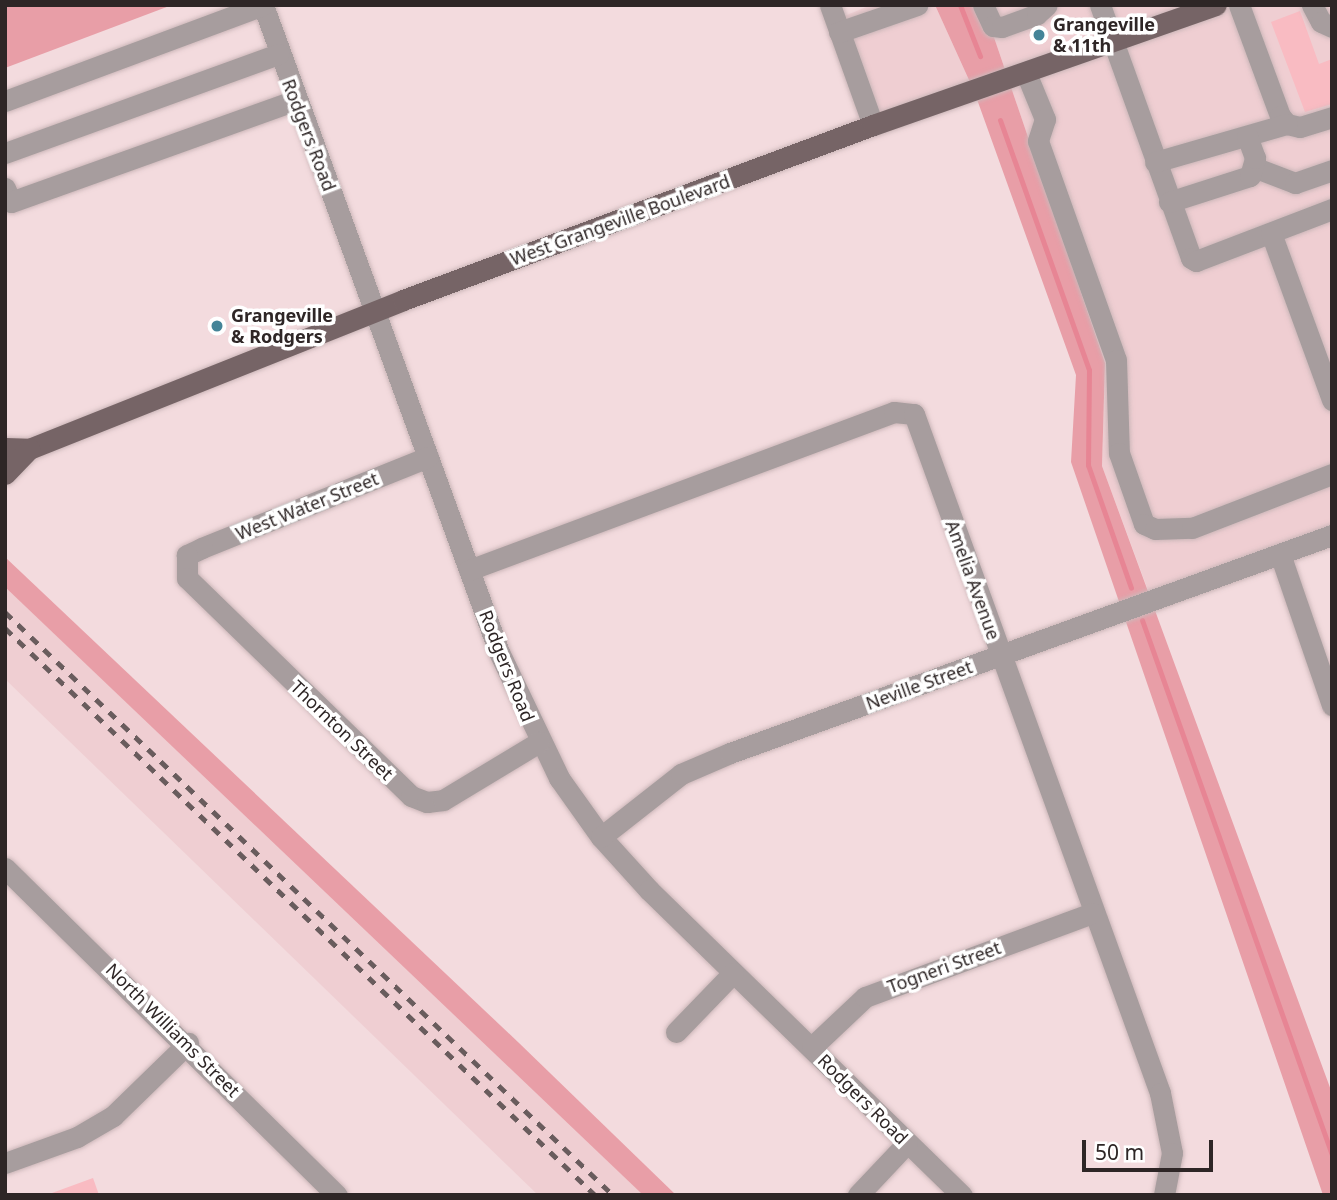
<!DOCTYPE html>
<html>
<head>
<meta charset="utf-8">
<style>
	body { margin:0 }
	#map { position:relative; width:1337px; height:1200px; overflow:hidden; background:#f3dbde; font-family:"Noto Sans",sans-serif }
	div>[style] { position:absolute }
	.built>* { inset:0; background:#efced2 }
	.green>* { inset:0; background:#e89ea7 }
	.stream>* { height:5px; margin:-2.5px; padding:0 2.5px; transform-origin:2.5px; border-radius:2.5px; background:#e78594 }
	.building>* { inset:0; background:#f9bbc2 }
	.roads { filter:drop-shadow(0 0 2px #ccb7b9) drop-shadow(0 0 2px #ccb7b9) }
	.minor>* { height:21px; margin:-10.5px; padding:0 10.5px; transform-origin:10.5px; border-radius:10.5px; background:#a79d9e }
	.major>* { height:21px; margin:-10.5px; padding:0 10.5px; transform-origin:10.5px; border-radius:10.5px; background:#766466 }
	.rail>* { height:5px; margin-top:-2.5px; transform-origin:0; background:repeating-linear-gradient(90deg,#695c5d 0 9px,transparent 0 18px) }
	.dots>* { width:19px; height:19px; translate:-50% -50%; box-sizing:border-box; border:4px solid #fff; border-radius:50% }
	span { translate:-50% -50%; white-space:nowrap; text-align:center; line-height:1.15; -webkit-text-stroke:7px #fff; paint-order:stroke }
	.poi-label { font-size:18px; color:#2e2626; font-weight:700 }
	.left { translate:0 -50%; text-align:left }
	.street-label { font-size:18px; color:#2e2626 }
	.frame { position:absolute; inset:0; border:7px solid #2e2626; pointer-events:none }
	.scale { position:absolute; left:1082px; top:1140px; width:131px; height:32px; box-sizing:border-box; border:4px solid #2e2626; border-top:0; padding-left:9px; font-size:21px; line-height:24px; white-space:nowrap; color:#2e2626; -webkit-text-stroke:5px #fff; paint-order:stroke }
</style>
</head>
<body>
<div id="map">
	<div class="built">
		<div style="clip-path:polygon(871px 5px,935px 5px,974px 91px,873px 125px,835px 20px)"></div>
		<div style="clip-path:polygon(983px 5px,1332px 5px,1332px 535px,1152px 601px,1102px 466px,1105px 363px)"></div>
		<div style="clip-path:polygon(5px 587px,501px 1057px,643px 1195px,538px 1195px,5px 679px)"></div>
	</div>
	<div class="green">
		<div style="clip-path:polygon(5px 5px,172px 5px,5px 68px)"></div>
		<div style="clip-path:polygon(935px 5px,983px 5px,1105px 363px,1102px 466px,1332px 1093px,1332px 1195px,1323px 1195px,1071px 462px,1076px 375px,974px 91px)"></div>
		<div style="clip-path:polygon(5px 557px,519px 1043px,676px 1195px,643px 1195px,5px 587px)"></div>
	</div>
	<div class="stream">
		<div style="left:960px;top:5px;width:55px;rotate:68.6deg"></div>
		<div style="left:1000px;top:120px;width:265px;rotate:70.4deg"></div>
		<div style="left:1089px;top:370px;width:95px;rotate:90.6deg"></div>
		<div style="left:1088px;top:465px;width:130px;rotate:70.7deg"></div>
		<div style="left:1142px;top:620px;width:568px;rotate:70.45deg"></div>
	</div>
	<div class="building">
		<div style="clip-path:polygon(1300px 11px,1319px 64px,1332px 59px,1332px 104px,1305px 112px,1271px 22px)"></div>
		<div style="clip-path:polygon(93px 1178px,99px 1195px,53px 1195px,52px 1193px)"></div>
	</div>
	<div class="roads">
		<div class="minor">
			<div style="left:263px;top:5px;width:689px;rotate:69.96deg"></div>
			<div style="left:499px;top:652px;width:140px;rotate:64.5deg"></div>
			<div style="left:559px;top:778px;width:72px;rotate:54.6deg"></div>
			<div style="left:601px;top:837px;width:72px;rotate:47.8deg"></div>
			<div style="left:649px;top:890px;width:437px;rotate:44.3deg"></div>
			<div style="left:830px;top:5px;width:127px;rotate:70.3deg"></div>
			<div style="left:983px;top:5px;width:23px;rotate:65deg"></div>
			<div style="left:993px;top:26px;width:9px;rotate:6deg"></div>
			<div style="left:1002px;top:27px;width:37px;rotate:-20deg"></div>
			<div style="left:1037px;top:14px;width:13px;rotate:-42deg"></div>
			<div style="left:1100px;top:5px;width:269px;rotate:70.2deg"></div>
			<div style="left:1191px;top:258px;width:6px;rotate:31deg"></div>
			<div style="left:1196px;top:261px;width:146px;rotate:-20.9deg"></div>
			<div style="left:1239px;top:5px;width:118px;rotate:69.7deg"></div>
			<div style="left:1280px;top:116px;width:11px;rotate:49deg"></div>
			<div style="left:1287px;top:124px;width:13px;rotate:13deg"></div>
			<div style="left:1300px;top:127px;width:34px;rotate:-17deg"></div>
			<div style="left:1312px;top:5px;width:19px;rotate:62deg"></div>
			<div style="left:1321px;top:22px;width:12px;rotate:24deg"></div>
			<div style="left:839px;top:32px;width:83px;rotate:-19.1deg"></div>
			<div style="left:1026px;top:73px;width:50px;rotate:67.6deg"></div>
			<div style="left:1045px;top:119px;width:23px;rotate:108deg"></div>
			<div style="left:1038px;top:141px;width:232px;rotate:70.4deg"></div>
			<div style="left:1116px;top:360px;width:93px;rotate:88.2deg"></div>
			<div style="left:1119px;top:453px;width:75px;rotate:70.6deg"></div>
			<div style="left:1144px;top:524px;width:12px;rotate:24deg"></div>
			<div style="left:1155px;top:529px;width:37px;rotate:-2deg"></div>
			<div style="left:1192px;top:528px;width:150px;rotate:-21.1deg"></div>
			<div style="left:5px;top:101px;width:275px;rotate:-20.4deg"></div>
			<div style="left:5px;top:153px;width:291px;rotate:-19.9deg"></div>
			<div style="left:1155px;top:162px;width:137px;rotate:-16.1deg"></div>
			<div style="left:1256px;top:168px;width:42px;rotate:21deg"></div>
			<div style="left:1295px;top:183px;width:39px;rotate:-19deg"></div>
			<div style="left:5px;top:188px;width:15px;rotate:67deg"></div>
			<div style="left:11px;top:202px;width:303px;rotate:-19.7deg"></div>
			<div style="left:1169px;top:202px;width:85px;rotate:-17.8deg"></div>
			<div style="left:1250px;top:176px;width:19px;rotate:-74deg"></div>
			<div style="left:1255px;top:158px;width:23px;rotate:-110deg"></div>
			<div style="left:1271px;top:233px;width:178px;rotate:69.9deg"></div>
			<div style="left:428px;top:457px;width:244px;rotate:158.1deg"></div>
			<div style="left:202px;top:548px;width:17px;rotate:155deg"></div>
			<div style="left:187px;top:555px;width:23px;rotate:90deg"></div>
			<div style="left:187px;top:578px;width:313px;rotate:44.2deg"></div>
			<div style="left:411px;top:796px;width:17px;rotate:21deg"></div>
			<div style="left:427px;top:802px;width:16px;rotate:-7deg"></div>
			<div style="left:443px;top:800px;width:112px;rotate:-31.1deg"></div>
			<div style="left:1280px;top:554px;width:160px;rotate:71deg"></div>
			<div style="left:469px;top:570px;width:453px;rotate:-20.4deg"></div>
			<div style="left:894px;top:412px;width:20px;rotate:6deg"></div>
			<div style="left:914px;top:414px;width:722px;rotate:70.08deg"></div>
			<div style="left:1160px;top:1093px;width:61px;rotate:78.7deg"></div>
			<div style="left:1172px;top:1153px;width:43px;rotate:100.8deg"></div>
			<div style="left:601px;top:837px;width:102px;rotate:-38.2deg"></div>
			<div style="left:681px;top:774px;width:53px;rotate:-23.2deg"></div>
			<div style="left:730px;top:753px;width:640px;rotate:-19.91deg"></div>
			<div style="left:5px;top:868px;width:466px;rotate:44.6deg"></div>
			<div style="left:676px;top:1032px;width:82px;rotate:-46deg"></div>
			<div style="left:812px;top:1047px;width:73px;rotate:-43.3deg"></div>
			<div style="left:865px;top:997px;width:242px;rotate:-20.3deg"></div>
			<div style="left:5px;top:1163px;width:77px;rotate:-19.9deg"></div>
			<div style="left:77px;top:1137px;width:42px;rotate:-30.3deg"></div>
			<div style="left:113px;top:1116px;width:105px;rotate:-44.2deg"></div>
			<div style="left:858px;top:1195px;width:71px;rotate:-46.7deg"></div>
		</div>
		<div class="major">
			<div style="left:5px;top:448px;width:24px;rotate:2deg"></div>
			<div style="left:29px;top:449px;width:403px;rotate:-21.7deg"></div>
			<div style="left:403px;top:300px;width:502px;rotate:-20.42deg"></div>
			<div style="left:873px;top:125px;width:363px;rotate:-19.3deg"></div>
			<div style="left:5px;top:474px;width:35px;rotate:-46deg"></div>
		</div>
	</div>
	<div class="rail">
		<div style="left:5px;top:612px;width:842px;rotate:43.8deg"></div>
		<div style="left:5px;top:628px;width:818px;rotate:43.86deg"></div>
	</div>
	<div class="dots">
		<div style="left:1039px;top:35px;background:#448498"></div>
		<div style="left:217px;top:326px;background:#448498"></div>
	</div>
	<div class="poi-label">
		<span class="left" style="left:1053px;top:35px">Grangeville<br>&amp; 11th</span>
		<span class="left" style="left:231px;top:326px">Grangeville<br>&amp; Rodgers</span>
	</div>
	<div class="street-label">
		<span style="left:309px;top:135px;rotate:69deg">Rodgers Road</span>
		<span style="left:620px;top:220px;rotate:-20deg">West Grangeville Boulevard</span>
		<span style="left:307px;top:506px;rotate:-22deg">West Water Street</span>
		<span style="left:973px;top:580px;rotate:70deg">Amelia Avenue</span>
		<span style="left:507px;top:666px;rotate:68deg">Rodgers Road</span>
		<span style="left:919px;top:685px;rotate:-20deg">Neville Street</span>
		<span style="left:342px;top:730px;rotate:44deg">Thornton Street</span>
		<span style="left:944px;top:967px;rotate:-20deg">Togneri Street</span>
		<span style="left:173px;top:1030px;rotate:45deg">North Williams Street</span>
		<span style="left:863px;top:1099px;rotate:45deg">Rodgers Road</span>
	</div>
	<div class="frame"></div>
	<div class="scale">50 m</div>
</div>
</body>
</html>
